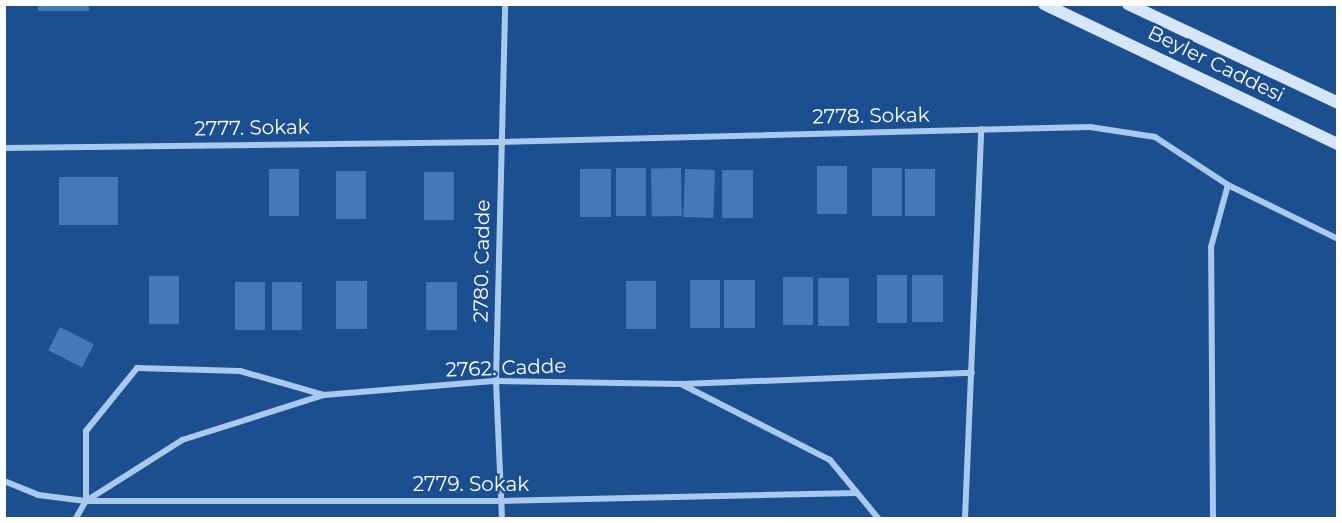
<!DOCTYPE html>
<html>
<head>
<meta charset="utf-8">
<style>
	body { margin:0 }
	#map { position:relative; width:1342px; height:523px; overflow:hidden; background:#1b4f8f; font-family:Montserrat,sans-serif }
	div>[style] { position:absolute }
	.building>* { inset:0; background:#4478b7; transform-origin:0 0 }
	.minor>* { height:6px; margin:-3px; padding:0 3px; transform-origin:3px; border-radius:3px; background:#a9c9ee }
	.secondary>* { height:12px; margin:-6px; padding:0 6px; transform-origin:6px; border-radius:6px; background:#d6e6fa }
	span { translate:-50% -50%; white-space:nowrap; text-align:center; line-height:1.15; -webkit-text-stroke:5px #1b4f8f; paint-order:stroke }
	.street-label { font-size:20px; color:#fff }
	.frame { position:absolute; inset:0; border:6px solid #fff; pointer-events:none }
</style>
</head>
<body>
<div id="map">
	<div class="building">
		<div style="left:38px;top:4px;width:51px;height:7px"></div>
		<div style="left:817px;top:166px;width:30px;height:48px"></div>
		<div style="left:616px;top:168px;width:30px;height:48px"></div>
		<div style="left:681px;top:168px;width:48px;height:30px;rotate:89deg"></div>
		<div style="left:872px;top:168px;width:30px;height:48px"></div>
		<div style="left:269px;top:169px;width:30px;height:47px"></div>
		<div style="left:580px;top:169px;width:31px;height:48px"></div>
		<div style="left:685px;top:169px;width:30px;height:48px;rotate:2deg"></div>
		<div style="left:905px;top:169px;width:30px;height:47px"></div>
		<div style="left:722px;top:170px;width:31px;height:48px"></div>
		<div style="left:336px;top:171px;width:30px;height:48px"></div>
		<div style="left:424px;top:172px;width:30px;height:48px"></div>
		<div style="left:59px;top:177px;width:59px;height:48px"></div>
		<div style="left:877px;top:275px;width:30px;height:48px"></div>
		<div style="left:912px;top:275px;width:31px;height:47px"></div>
		<div style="left:149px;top:276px;width:30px;height:48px"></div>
		<div style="left:783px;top:277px;width:30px;height:48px"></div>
		<div style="left:818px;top:278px;width:31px;height:48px"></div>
		<div style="left:690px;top:280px;width:30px;height:48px"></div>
		<div style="left:755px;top:280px;width:48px;height:31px;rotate:90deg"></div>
		<div style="left:336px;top:281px;width:31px;height:48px"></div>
		<div style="left:626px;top:281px;width:30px;height:48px"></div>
		<div style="left:235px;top:282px;width:30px;height:48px"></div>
		<div style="left:302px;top:282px;width:48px;height:30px;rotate:90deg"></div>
		<div style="left:426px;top:282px;width:31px;height:48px"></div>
		<div style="left:60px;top:327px;width:38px;height:26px;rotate:27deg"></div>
	</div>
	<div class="minor">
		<div style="left:4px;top:148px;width:496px;rotate:-0.7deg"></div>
		<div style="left:500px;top:142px;width:590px;rotate:-1.46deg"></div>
		<div style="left:1090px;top:127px;width:66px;rotate:8.7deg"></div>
		<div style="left:1155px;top:137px;width:87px;rotate:33.3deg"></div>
		<div style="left:1228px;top:185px;width:123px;rotate:26.1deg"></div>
		<div style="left:681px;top:384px;width:167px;rotate:27deg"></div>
		<div style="left:830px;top:460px;width:75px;rotate:50.4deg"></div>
		<div style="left:4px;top:481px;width:37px;rotate:22deg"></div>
		<div style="left:38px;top:495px;width:48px;rotate:7.1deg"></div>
		<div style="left:86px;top:501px;width:415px"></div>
		<div style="left:501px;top:501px;width:356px;rotate:-1.3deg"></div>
		<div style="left:86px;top:501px;width:70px;rotate:-90deg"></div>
		<div style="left:86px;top:431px;width:81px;rotate:-51deg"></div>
		<div style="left:137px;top:368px;width:103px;rotate:1.7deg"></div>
		<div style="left:240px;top:371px;width:87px;rotate:15.9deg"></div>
		<div style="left:76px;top:518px;width:20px;rotate:-60deg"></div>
		<div style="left:86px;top:501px;width:114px;rotate:-32.4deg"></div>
		<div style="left:182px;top:440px;width:149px;rotate:-17.6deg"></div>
		<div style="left:324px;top:395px;width:173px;rotate:-4.7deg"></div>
		<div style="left:496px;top:381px;width:185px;rotate:0.9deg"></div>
		<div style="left:681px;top:384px;width:291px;rotate:-2.2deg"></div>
		<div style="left:502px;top:518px;width:137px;rotate:-92.5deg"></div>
		<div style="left:496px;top:381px;width:377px;rotate:-88.6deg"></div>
		<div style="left:965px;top:518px;width:389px;rotate:-87.6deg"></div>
		<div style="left:1213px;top:518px;width:271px;rotate:-90.4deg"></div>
		<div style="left:1211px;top:247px;width:64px;rotate:-74.7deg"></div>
	</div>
	<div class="secondary">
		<div style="left:1044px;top:4px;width:326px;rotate:25.5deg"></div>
		<div style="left:1128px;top:4px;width:232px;rotate:25.2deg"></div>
	</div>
	<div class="street-label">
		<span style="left:1216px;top:64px;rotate:26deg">Beyler Caddesi</span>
		<span style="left:871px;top:116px;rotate:-1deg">2778. Sokak</span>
		<span style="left:252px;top:128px;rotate:-1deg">2777. Sokak</span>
		<span style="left:482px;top:261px;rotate:-89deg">2780. Cadde</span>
		<span style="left:506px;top:368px;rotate:-2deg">2762. Cadde</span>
		<span style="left:471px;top:484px">2779. Sokak</span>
	</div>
	<div class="frame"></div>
</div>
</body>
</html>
